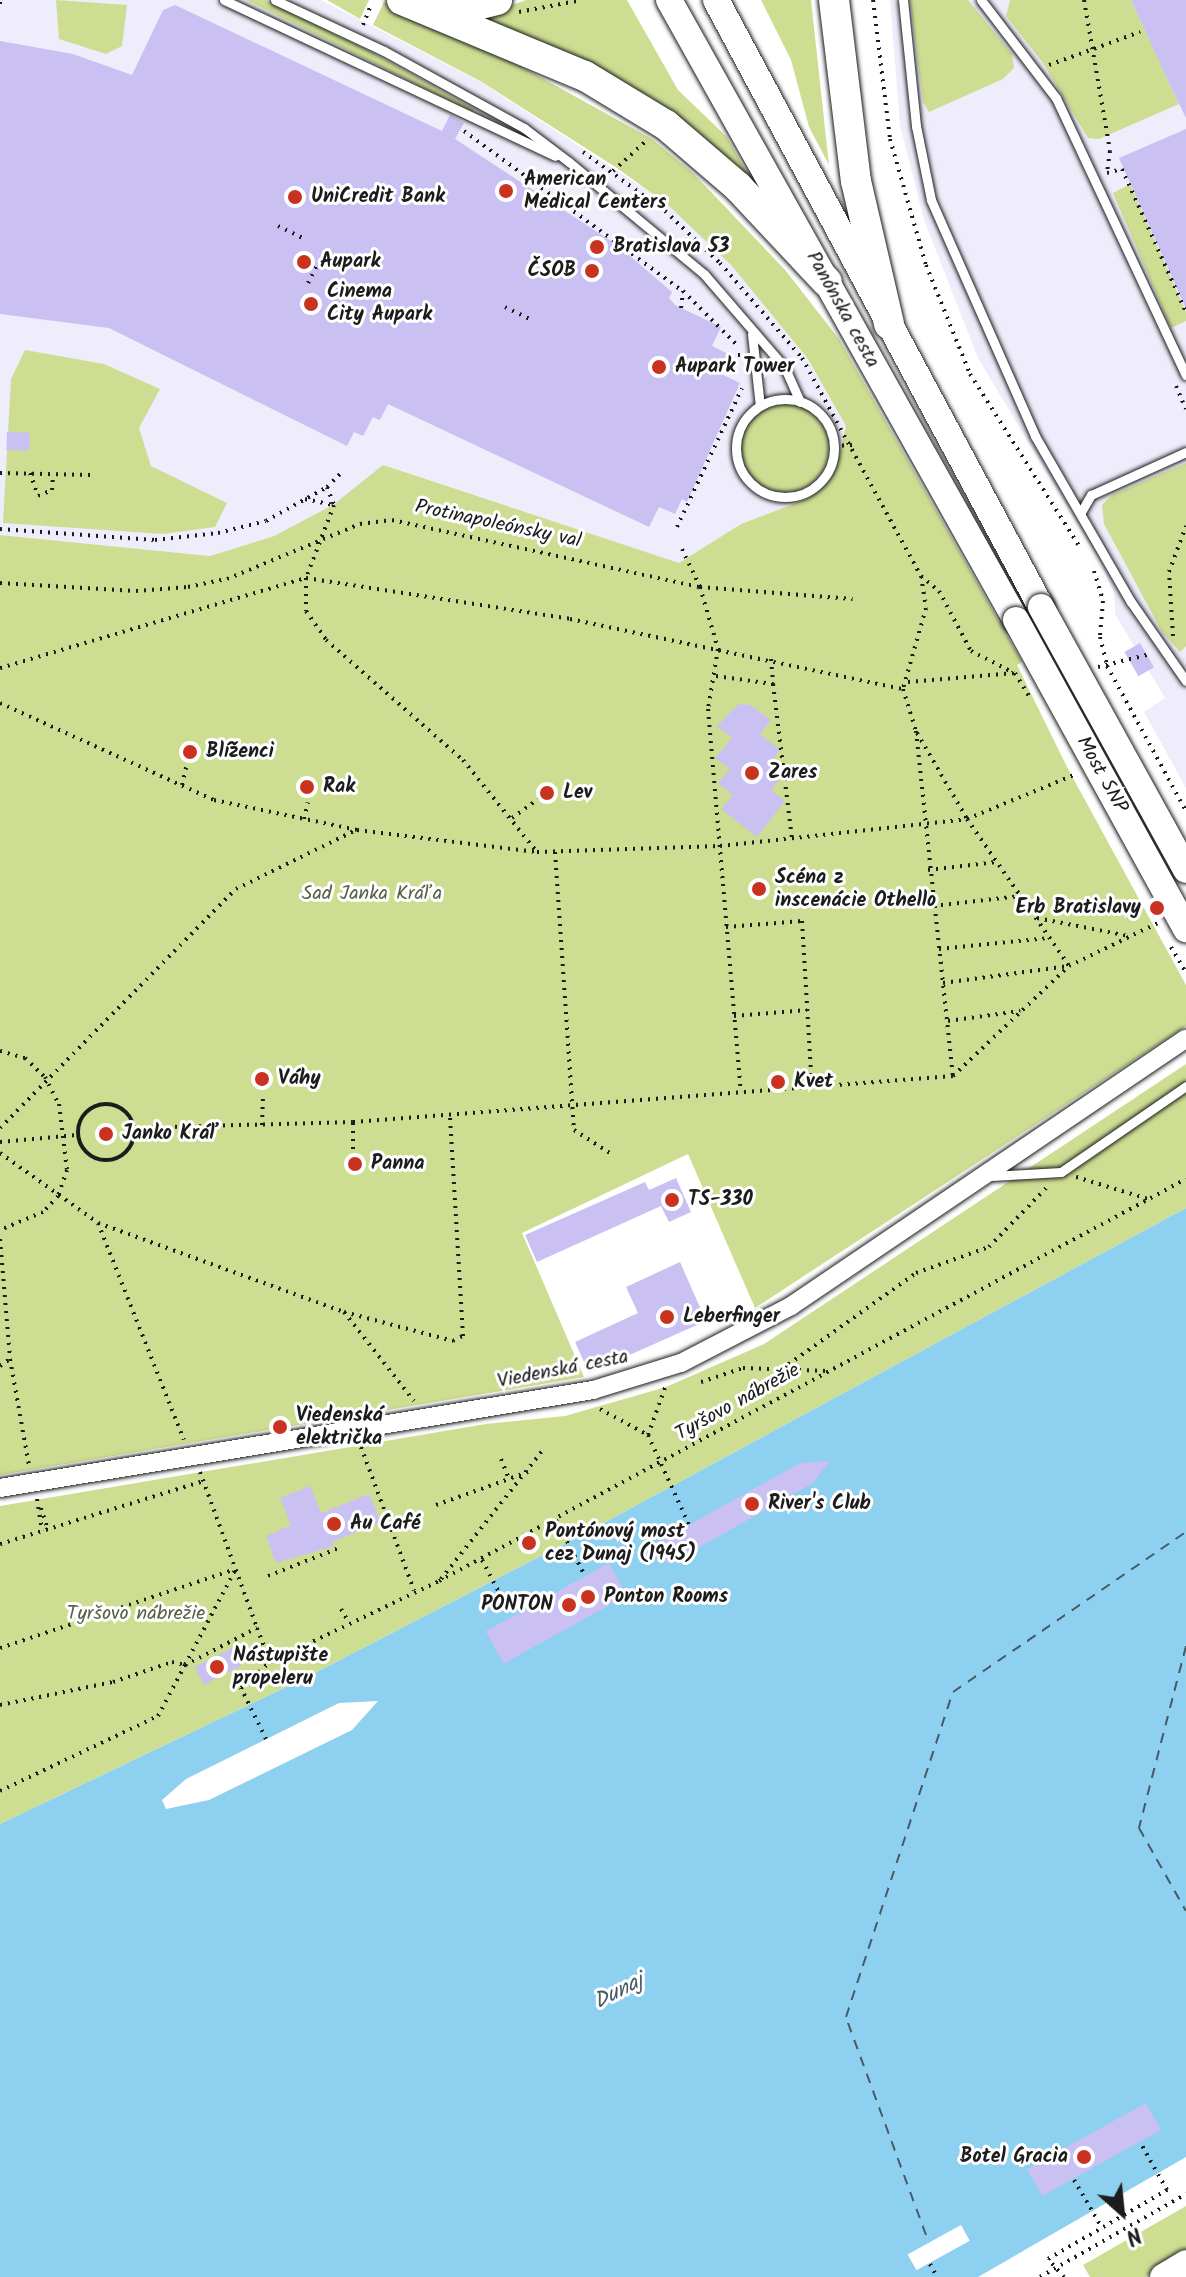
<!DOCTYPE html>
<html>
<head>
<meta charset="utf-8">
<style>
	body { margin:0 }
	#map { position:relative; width:1186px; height:2277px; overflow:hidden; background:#fff; font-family:Kalam,sans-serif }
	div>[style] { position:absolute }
	.built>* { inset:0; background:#efecfb }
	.green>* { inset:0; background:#cdde93 }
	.round { border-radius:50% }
	.water>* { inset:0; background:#8ed0f0 }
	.pier>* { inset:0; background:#fff; transform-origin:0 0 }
	.ferry>* { height:2px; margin-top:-1px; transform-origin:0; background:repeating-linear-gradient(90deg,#445b66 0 10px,transparent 0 18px) }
	.building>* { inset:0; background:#cac0f2; transform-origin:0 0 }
	.path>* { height:4px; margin-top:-2px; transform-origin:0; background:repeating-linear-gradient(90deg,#1c1c1c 0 2px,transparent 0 8px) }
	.path>.ring { margin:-2px; padding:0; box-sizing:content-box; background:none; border:4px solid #1c1c1c; border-radius:50% }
	.roads { filter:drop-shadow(0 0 2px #1c1c1c) drop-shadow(0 0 2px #1c1c1c) }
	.lane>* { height:9px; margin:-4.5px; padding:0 4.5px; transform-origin:4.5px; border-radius:4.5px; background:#fff }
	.lane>.ring { margin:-4.5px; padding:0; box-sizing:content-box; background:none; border:9px solid #fff; border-radius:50% }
	.street>* { height:18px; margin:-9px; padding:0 9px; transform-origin:9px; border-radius:9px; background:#fff }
	.secondary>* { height:26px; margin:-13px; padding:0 13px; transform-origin:13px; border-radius:13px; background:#fff }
	.primary>* { height:30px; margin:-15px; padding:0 15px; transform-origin:15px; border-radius:15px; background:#fff }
	.bridges { filter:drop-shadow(0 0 2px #1c1c1c) drop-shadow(0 0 2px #1c1c1c) }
	.secondary-bridge>* { height:26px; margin:-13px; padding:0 13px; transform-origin:13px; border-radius:13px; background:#fff }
	.dots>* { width:22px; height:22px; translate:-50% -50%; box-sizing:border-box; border:4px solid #fff; border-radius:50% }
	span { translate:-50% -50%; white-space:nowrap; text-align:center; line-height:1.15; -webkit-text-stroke:6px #fff; paint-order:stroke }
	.poi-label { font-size:20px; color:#1c1c1c; font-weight:700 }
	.left { translate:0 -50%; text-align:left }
	.right { translate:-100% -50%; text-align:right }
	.street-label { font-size:20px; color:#1c1c1c }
	.park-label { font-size:20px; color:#5a6046 }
	.water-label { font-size:22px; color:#445b66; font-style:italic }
	.north { position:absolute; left:1082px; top:2173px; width:80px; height:80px; -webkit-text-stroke:6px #fff; paint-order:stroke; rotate:153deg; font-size:22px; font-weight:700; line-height:32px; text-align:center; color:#1c1c1c }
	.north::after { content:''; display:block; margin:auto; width:28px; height:36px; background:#1c1c1c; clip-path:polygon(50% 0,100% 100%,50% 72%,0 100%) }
</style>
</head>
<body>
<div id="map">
	<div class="built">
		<div style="clip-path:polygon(0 0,321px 0,479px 81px,668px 204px,732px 266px,808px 359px,846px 426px,836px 468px,809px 498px,741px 524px,679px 564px,383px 466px,334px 505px,274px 536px,210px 556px,0 535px)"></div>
		<div style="clip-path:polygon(890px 0,1186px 0,1186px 788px,1144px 712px,1165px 698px,1115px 614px,1114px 592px,1099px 560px,978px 358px,924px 220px,900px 125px)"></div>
	</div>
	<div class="green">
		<div style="clip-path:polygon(56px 0,127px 5px,122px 46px,106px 54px,59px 39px)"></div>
		<div style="clip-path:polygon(246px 0,266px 0,375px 54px,474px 109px,473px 112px)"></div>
		<div style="clip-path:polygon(327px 0,369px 0,360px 19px)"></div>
		<div style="clip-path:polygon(526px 0,627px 0,678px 90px,726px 136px,757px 190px,538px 42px,482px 16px)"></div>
		<div style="clip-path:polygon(761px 0,811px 0,829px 165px,809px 127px,791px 60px)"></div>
		<div style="clip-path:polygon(910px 0,968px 0,1012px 54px,1014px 68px,1003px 79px,929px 112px,923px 102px)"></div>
		<div style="clip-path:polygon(1010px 0,1131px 0,1179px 104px,1099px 139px,1088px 138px,1043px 63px,1006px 16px)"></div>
		<div style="clip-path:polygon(384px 2px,493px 51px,652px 139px,693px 173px,786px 271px,839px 339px,1022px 662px,1017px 665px,1067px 767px,1186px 985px,1186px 1026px,755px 1308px,688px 1154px,522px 1233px,584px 1377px,0 1475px,0 535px,210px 556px,274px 536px,333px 505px,383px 465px,679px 563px,741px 524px,809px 498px,836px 468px,846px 426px,808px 359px,732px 266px,668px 205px,617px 168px,480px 81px,373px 25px)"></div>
		<div style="clip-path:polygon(1130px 184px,1186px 312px,1186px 321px,1171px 328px,1113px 193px)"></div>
		<div style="clip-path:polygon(25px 350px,104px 364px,160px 389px,139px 428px,151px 466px,227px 503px,215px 527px,163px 534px,3px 523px,11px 379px)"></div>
		<div class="round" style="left:741px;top:404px;width:88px;height:88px"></div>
		<div style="clip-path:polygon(1186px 463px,1186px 646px,1180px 652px,1162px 632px,1104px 524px,1102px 505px,1112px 495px)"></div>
		<div style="clip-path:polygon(1186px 1064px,1186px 1208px,574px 1539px,307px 1677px,0 1824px,0 1506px,486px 1424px,565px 1416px,666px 1387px,764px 1344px)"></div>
		<div style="clip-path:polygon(1186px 2206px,1186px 2253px,1145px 2277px,1090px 2277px,1083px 2265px)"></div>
	</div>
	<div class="water">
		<div style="clip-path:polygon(1186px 1208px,1186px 2157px,978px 2277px,0 2277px,0 1824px,307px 1677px,574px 1539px)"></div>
	</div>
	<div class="pier">
		<div style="clip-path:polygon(378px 1701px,352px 1730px,209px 1800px,166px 1809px,162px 1800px,186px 1779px,339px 1703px)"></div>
		<div style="left:961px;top:2225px;width:18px;height:61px;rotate:61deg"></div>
	</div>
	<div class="ferry">
		<div style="left:1186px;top:1646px;width:188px;rotate:104.5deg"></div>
		<div style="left:1139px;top:1828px;width:95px;rotate:60.5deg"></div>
		<div style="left:926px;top:2235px;width:232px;rotate:-110.2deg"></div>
		<div style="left:846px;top:2017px;width:342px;rotate:-71.8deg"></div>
		<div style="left:953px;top:1692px;width:283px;rotate:-34.5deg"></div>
	</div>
	<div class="building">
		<div style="clip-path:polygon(1131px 0,1186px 0,1186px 118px,1163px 70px)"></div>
		<div style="clip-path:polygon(175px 5px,442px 131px,450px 115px,464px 123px,455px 139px,617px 245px,672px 292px,669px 298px,675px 305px,721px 327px,712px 346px,730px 355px,721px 374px,740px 383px,687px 502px,682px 499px,675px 514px,659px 507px,649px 527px,388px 404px,380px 420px,373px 417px,363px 436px,354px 432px,347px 446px,109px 328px,0 314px,0 41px,73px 54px,132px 75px,163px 10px)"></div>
		<div style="clip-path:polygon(1186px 129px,1186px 309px,1119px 158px)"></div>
		<div style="left:7px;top:432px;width:23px;height:18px;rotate:2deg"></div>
		<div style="left:1140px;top:643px;width:28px;height:18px;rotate:60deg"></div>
		<div style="clip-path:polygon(739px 704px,750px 705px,771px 720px,760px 734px,780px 750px,768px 765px,782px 776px,771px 790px,785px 801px,757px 837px,721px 809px,733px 795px,718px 783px,730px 769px,715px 758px,732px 738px,717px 726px)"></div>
		<div style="clip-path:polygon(676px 1178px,691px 1212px,669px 1222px,661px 1206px,537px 1262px,525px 1235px,645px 1182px,649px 1190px)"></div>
		<div style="clip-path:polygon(680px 1262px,706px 1321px,589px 1373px,575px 1342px,638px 1313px,626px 1287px)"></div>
		<div style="clip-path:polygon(830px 1461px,813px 1483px,670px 1564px,658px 1558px,657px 1544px,689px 1525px,800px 1463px)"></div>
		<div style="clip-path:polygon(310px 1486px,321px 1513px,369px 1494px,381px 1522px,332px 1542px,334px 1546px,276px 1563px,266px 1536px,291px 1525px,280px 1498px)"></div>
		<div style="left:609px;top:1563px;width:37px;height:141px;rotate:61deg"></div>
		<div style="left:232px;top:1648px;width:20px;height:42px;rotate:63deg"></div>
		<div style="left:1146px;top:2103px;width:31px;height:136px;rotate:61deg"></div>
	</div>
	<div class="path">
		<div style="left:873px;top:0;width:140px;rotate:83deg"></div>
		<div style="left:890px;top:139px;width:131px;rotate:74.1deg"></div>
		<div style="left:926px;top:265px;width:118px;rotate:68deg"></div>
		<div style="left:970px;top:374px;width:205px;rotate:57.6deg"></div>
		<div style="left:1084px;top:0;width:153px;rotate:80.2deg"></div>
		<div style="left:1110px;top:151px;width:22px;rotate:98deg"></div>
		<div style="left:1107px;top:173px;width:16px;rotate:-15deg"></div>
		<div style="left:1122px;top:169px;width:157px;rotate:65.9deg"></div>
		<div style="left:0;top:2px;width:7px;rotate:90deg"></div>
		<div style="left:519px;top:12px;width:64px;rotate:-10.8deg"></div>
		<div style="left:363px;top:25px;width:22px;rotate:-68deg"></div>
		<div style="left:1049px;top:65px;width:97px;rotate:-19.9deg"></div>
		<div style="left:464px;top:131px;width:271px;rotate:36.2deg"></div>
		<div style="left:683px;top:291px;width:79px;rotate:45deg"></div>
		<div style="left:583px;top:152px;width:101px;rotate:35.7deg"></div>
		<div style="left:665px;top:211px;width:76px;rotate:43.4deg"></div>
		<div style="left:720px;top:263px;width:125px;rotate:49.2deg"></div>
		<div style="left:802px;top:358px;width:248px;rotate:61.4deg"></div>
		<div style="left:921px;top:576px;width:32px;rotate:81deg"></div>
		<div style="left:926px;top:608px;width:84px;rotate:105.9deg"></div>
		<div style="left:903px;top:689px;width:44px;rotate:72.8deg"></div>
		<div style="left:916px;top:731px;width:347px;rotate:83.9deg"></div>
		<div style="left:613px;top:171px;width:45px;rotate:-42.3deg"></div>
		<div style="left:278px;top:226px;width:30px;rotate:26deg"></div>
		<div style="left:308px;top:283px;width:20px;rotate:-63deg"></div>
		<div style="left:505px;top:307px;width:30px;rotate:26deg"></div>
		<div style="left:681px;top:308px;width:17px;rotate:-83deg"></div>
		<div style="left:730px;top:355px;width:13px"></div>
		<div style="left:1176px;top:386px;width:25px;rotate:67deg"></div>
		<div style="left:834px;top:446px;width:19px;rotate:-3deg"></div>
		<div style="left:0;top:473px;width:92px;rotate:1.2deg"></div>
		<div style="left:30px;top:473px;width:24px;rotate:71deg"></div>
		<div style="left:38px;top:496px;width:15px;rotate:-23deg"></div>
		<div style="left:52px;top:490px;width:15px;rotate:-86deg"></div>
		<div style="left:327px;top:487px;width:19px;rotate:69deg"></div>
		<div style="left:334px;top:505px;width:78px;rotate:111deg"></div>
		<div style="left:306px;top:578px;width:33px;rotate:90deg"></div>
		<div style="left:306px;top:611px;width:35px;rotate:55deg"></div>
		<div style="left:326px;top:640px;width:182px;rotate:41.2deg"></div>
		<div style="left:463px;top:760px;width:118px;rotate:51.2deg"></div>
		<div style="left:305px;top:499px;width:30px;rotate:12deg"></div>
		<div style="left:677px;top:527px;width:153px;rotate:-64.9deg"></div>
		<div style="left:0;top:529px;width:155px;rotate:4.1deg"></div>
		<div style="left:155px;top:540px;width:63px;rotate:-6.3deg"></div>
		<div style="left:218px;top:533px;width:49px;rotate:-14deg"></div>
		<div style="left:266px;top:521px;width:70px;rotate:-29.1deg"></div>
		<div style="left:327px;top:487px;width:21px;rotate:-45deg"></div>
		<div style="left:682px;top:549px;width:42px;rotate:64.7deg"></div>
		<div style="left:700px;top:587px;width:65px;rotate:73.8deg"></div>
		<div style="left:718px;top:649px;width:61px;rotate:99.5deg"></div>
		<div style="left:708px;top:709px;width:384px;rotate:85.1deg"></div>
		<div style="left:1094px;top:571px;width:31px;rotate:73deg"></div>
		<div style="left:1103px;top:601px;width:36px;rotate:95deg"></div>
		<div style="left:1100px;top:637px;width:30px;rotate:76deg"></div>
		<div style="left:1107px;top:666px;width:165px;rotate:61.4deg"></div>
		<div style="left:921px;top:576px;width:23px;rotate:40deg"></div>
		<div style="left:939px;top:591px;width:68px;rotate:61.9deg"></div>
		<div style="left:971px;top:651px;width:48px;rotate:27.1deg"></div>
		<div style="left:0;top:583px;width:136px;rotate:3.4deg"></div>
		<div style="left:136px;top:591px;width:52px;rotate:-4.4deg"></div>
		<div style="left:188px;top:587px;width:40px;rotate:-12deg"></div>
		<div style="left:227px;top:579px;width:144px;rotate:-22.5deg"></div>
		<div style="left:360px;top:524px;width:32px;rotate:-7deg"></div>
		<div style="left:392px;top:520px;width:315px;rotate:12.3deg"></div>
		<div style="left:700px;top:587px;width:153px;rotate:4.5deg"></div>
		<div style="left:1173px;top:636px;width:64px;rotate:-93.6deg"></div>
		<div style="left:1169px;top:572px;width:49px;rotate:-69.7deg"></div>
		<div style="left:771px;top:659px;width:25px;rotate:85deg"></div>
		<div style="left:1098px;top:667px;width:54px;rotate:-14deg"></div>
		<div style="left:0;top:668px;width:319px;rotate:-16.4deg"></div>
		<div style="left:306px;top:578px;width:267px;rotate:8.8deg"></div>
		<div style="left:570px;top:619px;width:340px;rotate:11.9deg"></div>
		<div style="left:716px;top:676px;width:58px;rotate:8deg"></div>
		<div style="left:773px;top:684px;width:155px;rotate:83deg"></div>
		<div style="left:908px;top:682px;width:107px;rotate:-4.8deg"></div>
		<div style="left:1015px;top:673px;width:27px;rotate:59deg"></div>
		<div style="left:0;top:703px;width:235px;rotate:24.4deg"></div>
		<div style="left:214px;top:800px;width:146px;rotate:11.8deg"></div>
		<div style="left:357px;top:830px;width:181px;rotate:7deg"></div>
		<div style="left:537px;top:852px;width:183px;rotate:-1.9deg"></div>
		<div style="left:720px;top:846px;width:248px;rotate:-6.2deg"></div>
		<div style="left:967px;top:819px;width:118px;rotate:-22.4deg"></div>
		<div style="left:917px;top:733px;width:99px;rotate:59.8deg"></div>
		<div style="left:967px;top:819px;width:179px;rotate:55.2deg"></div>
		<div style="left:182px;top:785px;width:22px;rotate:-77deg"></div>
		<div style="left:512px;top:818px;width:34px;rotate:-36deg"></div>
		<div style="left:304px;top:819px;width:17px;rotate:-77deg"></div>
		<div style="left:555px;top:852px;width:279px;rotate:86.1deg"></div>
		<div style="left:574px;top:1130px;width:46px;rotate:32.7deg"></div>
		<div style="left:928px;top:870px;width:69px;rotate:-6.6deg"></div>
		<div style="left:933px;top:906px;width:89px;rotate:-6.5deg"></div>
		<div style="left:1037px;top:918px;width:94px;rotate:11.1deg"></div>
		<div style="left:726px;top:927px;width:76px;rotate:-4.5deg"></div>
		<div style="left:802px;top:921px;width:166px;rotate:86.6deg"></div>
		<div style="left:1171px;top:947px;width:30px;rotate:60deg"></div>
		<div style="left:939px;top:949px;width:112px;rotate:-5.7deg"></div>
		<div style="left:943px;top:983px;width:127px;rotate:-7.7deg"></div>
		<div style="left:1069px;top:966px;width:99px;rotate:-25.8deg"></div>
		<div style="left:734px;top:1016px;width:73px;rotate:-4.7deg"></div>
		<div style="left:948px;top:1021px;width:73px;rotate:-7.9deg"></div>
		<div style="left:0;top:1051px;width:26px;rotate:16deg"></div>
		<div style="left:25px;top:1058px;width:28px;rotate:44deg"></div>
		<div style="left:45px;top:1077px;width:30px;rotate:63deg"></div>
		<div style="left:59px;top:1104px;width:66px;rotate:83.1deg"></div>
		<div style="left:67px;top:1170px;width:28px;rotate:109deg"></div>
		<div style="left:58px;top:1196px;width:22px;rotate:133deg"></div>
		<div style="left:43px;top:1212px;width:47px;rotate:157.3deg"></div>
		<div class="ring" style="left:78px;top:1104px;width:52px;height:52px"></div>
		<div style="left:262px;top:1125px;width:31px;rotate:-88deg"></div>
		<div style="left:0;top:1128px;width:336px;rotate:-45.4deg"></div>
		<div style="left:236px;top:889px;width:134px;rotate:-26.2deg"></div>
		<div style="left:135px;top:1128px;width:218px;rotate:-1.6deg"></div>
		<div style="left:353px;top:1122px;width:602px;rotate:-4.38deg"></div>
		<div style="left:953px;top:1076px;width:160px;rotate:-43.5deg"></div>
		<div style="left:0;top:1142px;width:77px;rotate:-5.2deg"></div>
		<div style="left:353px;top:1149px;width:27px;rotate:-90deg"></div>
		<div style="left:0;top:1153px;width:120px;rotate:35.5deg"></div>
		<div style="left:98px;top:1223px;width:233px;rotate:68.4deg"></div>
		<div style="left:1076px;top:1177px;width:75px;rotate:17deg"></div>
		<div style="left:98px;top:1223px;width:262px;rotate:19.9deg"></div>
		<div style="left:344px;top:1312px;width:113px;rotate:51.8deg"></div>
		<div style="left:0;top:1239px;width:120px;rotate:85.2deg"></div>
		<div style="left:10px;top:1359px;width:109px;rotate:79.9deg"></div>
		<div style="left:344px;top:1312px;width:113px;rotate:14.9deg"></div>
		<div style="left:453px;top:1341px;width:11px;rotate:-27deg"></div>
		<div style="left:463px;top:1336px;width:220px;rotate:-93.4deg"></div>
		<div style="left:0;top:1366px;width:12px;rotate:-35deg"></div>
		<div style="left:782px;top:1369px;width:165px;rotate:-35.6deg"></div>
		<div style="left:916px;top:1273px;width:77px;rotate:-19.6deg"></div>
		<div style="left:989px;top:1247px;width:83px;rotate:-46deg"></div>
		<div style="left:701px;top:1382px;width:44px;rotate:-18.4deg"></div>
		<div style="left:743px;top:1368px;width:86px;rotate:2deg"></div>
		<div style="left:600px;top:1409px;width:55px;rotate:28.4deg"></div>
		<div style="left:648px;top:1435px;width:99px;rotate:65.5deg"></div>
		<div style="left:648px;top:1435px;width:53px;rotate:-70.2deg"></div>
		<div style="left:361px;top:1447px;width:153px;rotate:69.7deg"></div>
		<div style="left:501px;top:1459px;width:22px;rotate:68deg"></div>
		<div style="left:200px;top:1472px;width:166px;rotate:69.9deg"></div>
		<div style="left:37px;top:1499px;width:32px;rotate:81deg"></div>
		<div style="left:436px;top:1505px;width:98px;rotate:-19.7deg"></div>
		<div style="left:41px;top:1508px;width:22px;rotate:72deg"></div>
		<div style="left:556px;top:1520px;width:63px;rotate:62.6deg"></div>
		<div style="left:0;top:1544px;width:214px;rotate:-17.2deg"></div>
		<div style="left:482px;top:1560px;width:62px;rotate:62.2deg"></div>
		<div style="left:268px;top:1576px;width:76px;rotate:-21.5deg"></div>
		<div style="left:441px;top:1579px;width:163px;rotate:-51.7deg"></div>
		<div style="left:341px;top:1609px;width:16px;rotate:60deg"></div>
		<div style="left:0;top:1648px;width:246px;rotate:-18.5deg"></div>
		<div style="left:0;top:1705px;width:115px;rotate:-11.5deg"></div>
		<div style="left:113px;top:1682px;width:62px;rotate:-18.7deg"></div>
		<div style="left:172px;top:1662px;width:13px;rotate:13deg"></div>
		<div style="left:185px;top:1665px;width:107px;rotate:-62.2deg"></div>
		<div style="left:266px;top:1739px;width:57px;rotate:-116.1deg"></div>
		<div style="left:241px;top:1688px;width:39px;rotate:-42deg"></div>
		<div style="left:0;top:1791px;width:175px;rotate:-25.4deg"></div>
		<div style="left:158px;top:1716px;width:58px;rotate:-62.1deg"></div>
		<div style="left:185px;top:1665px;width:81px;rotate:-27.2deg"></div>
		<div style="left:257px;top:1628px;width:36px;rotate:69deg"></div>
		<div style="left:270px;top:1662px;width:187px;rotate:-25.6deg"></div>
		<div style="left:439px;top:1581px;width:848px;rotate:-28.29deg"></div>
		<div style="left:1074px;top:2180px;width:56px;rotate:59.7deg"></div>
		<div style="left:930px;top:2264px;width:15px;rotate:62deg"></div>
		<div style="left:1040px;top:2277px;width:168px;rotate:-29.6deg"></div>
		<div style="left:1064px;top:2277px;width:24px;rotate:-132deg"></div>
		<div style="left:1048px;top:2259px;width:138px;rotate:-30.1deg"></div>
		<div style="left:1167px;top:2190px;width:55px;rotate:-119.4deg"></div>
	</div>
	<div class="roads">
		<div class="lane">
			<div style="left:224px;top:0;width:366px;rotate:25.2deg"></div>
			<div style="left:275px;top:0;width:120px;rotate:25.1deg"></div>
			<div style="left:384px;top:51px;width:160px;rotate:28.8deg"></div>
			<div style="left:524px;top:128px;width:56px;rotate:37.1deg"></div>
			<div style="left:569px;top:162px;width:175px;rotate:39.7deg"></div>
			<div style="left:704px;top:274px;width:124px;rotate:49.2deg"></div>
			<div style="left:785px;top:368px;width:37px;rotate:66deg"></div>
			<div style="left:903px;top:0;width:127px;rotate:84.1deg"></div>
			<div style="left:916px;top:126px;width:76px;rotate:78.5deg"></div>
			<div style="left:931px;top:200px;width:258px;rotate:66.2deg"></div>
			<div style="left:1035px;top:436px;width:192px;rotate:60deg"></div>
			<div style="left:1131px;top:602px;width:96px;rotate:55.2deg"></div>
			<div style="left:981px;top:0;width:123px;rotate:52.6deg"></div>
			<div style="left:1056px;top:98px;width:306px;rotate:64.9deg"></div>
			<div style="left:752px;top:334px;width:72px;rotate:83.7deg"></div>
			<div class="ring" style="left:736px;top:399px;width:89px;height:89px"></div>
			<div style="left:1081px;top:512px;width:20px;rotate:-60deg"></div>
			<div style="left:1091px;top:495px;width:104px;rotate:-24.4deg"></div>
			<div style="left:991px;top:1176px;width:70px;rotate:-3.3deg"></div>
			<div style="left:1061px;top:1172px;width:152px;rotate:-34.5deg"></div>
		</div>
		<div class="street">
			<div style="left:0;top:1488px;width:601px;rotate:-9.38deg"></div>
			<div style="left:593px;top:1390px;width:92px;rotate:-17.1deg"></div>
			<div style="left:681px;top:1363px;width:124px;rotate:-27.4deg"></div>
			<div style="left:791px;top:1306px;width:477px;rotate:-34.1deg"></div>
		</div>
		<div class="secondary">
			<div style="left:669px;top:0;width:710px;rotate:60.77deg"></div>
			<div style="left:716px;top:0;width:689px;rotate:61.83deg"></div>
			<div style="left:1163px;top:2277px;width:27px;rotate:-31deg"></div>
		</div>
		<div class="primary">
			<div style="left:402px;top:0;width:198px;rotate:22.6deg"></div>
			<div style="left:585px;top:76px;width:95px;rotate:31.2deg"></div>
			<div style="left:666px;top:125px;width:95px;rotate:40.7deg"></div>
			<div style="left:738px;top:187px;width:130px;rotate:46.9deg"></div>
			<div style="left:834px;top:0;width:182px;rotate:83.1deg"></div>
			<div style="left:856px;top:181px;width:147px;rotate:77deg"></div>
			<div style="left:432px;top:3px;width:37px;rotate:6deg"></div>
			<div style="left:469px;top:7px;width:29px;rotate:-14deg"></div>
		</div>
	</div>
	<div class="bridges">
		<div class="secondary-bridge">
			<div style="left:1041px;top:607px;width:300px;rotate:61.1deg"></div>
			<div style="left:1016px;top:620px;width:353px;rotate:61.2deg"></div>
		</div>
	</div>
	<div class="dots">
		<div style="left:506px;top:191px;background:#c8321e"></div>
		<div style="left:295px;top:197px;background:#c8321e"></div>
		<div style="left:597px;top:247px;background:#c8321e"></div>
		<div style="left:304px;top:262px;background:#c8321e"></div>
		<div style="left:592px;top:271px;background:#c8321e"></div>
		<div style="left:311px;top:304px;background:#c8321e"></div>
		<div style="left:659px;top:367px;background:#c8321e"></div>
		<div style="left:190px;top:752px;background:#c8321e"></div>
		<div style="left:752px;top:773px;background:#c8321e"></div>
		<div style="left:307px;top:787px;background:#c8321e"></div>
		<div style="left:547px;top:793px;background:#c8321e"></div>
		<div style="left:759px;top:889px;background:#c8321e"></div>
		<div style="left:1157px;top:908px;background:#c8321e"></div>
		<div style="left:262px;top:1079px;background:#c8321e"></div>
		<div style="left:778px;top:1082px;background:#c8321e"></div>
		<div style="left:106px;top:1134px;background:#c8321e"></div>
		<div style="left:355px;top:1164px;background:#c8321e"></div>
		<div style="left:672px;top:1200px;background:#c8321e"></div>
		<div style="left:667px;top:1317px;background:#c8321e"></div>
		<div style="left:280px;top:1427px;background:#c8321e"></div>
		<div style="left:752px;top:1504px;background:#c8321e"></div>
		<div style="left:334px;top:1524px;background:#c8321e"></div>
		<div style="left:529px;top:1543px;background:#c8321e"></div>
		<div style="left:588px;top:1597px;background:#c8321e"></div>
		<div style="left:569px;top:1605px;background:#c8321e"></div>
		<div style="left:217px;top:1667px;background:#c8321e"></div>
		<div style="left:1084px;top:2157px;background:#c8321e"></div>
	</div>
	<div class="poi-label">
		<span class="left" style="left:524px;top:192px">American<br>Medical Centers</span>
		<span class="left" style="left:311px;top:197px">UniCredit Bank</span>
		<span class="left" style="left:613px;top:247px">Bratislava 53</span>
		<span class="left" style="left:320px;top:262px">Aupark</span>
		<span class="right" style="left:576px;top:271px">ČSOB</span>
		<span class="left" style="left:327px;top:304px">Cinema<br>City Aupark</span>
		<span class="left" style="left:675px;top:367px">Aupark Tower</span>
		<span class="left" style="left:206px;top:752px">Blíženci</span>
		<span class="left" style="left:768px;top:773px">Zares</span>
		<span class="left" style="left:323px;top:787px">Rak</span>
		<span class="left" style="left:563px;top:793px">Lev</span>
		<span class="left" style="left:775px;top:890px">Scéna z<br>inscenácie Othello</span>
		<span class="right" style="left:1141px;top:908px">Erb Bratislavy</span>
		<span class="left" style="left:278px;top:1079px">Váhy</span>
		<span class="left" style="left:794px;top:1082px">Kvet</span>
		<span class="left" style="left:122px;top:1134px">Janko Kráľ</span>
		<span class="left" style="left:371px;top:1164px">Panna</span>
		<span class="left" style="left:688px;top:1200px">TS-330</span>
		<span class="left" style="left:683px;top:1317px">Leberfinger</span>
		<span class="left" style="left:296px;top:1428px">Viedenská<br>električka</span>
		<span class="left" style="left:768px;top:1504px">River's Club</span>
		<span class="left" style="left:350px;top:1524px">Au Café</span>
		<span class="left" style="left:545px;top:1544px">Pontónový most<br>cez Dunaj (1945)</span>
		<span class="left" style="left:604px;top:1597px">Ponton Rooms</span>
		<span class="right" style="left:553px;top:1605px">PONTON</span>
		<span class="left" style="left:233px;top:1668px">Nástupište<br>propeleru</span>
		<span class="right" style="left:1068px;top:2157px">Botel Gracia</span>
	</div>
	<div class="street-label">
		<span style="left:842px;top:310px;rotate:61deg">Panónska cesta</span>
		<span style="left:498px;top:525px;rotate:12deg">Protinapoleónsky val</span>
		<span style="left:1101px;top:775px;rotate:61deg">Most SNP</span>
		<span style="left:563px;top:1370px;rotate:-11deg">Viedenská cesta</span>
		<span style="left:738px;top:1403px;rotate:-29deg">Tyršovo nábrežie</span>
	</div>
	<div class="park-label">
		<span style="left:372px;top:894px">Sad Janka Kráľa</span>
		<span style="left:136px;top:1614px">Tyršovo nábrežie</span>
	</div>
	<div class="water-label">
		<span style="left:619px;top:1992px;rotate:-27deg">Dunaj</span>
	</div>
	<div class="north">N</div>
</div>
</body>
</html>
